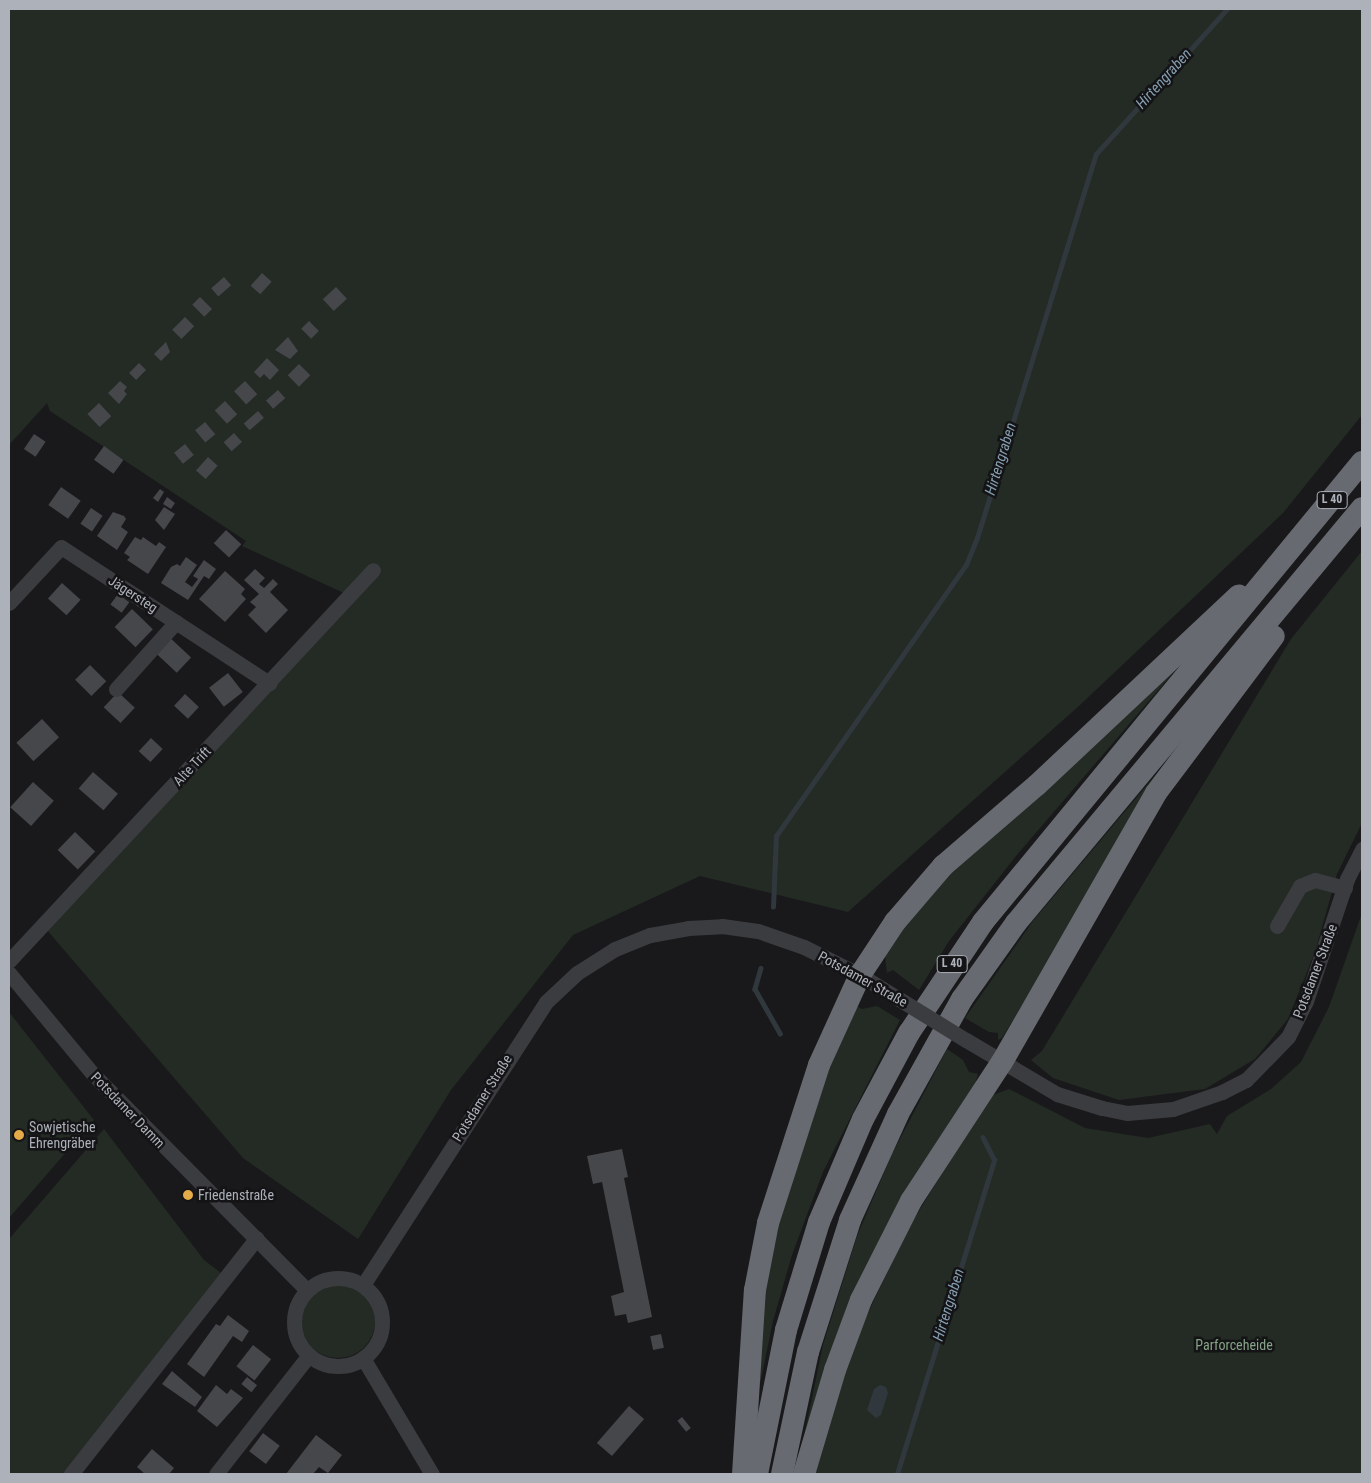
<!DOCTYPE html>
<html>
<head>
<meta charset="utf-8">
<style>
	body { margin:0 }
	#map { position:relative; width:1371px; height:1483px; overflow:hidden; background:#19191b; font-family:"Roboto Condensed",sans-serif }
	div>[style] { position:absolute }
	.green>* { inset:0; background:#232b24 }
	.round { border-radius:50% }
	.water>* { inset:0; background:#30383e }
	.stream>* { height:4.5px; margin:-2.25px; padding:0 2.25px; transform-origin:2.25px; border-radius:2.25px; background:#30383e }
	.building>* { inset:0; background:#46474b; transform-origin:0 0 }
	.minor>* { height:15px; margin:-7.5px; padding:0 7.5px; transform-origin:7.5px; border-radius:7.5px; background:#3b3c40 }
	.minor>.ring { margin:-7.5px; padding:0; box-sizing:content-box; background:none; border:15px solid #3b3c40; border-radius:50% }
	.highway>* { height:22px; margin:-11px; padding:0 11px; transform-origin:11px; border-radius:11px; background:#676a70 }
	.minor-bridge>* { height:15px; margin:-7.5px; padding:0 7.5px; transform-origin:7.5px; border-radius:7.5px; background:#3b3c40 }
	.dots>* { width:14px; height:14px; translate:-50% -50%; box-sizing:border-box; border:2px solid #141416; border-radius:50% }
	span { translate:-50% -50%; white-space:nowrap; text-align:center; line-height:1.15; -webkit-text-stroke:5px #141416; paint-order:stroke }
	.shield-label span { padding:1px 4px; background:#141416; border:1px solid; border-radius:4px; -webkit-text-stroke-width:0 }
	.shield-label { font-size:12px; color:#adb1ba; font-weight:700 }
	.street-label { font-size:14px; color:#adb1ba }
	.poi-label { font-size:14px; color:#adb1ba }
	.left { translate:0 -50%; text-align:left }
	.park-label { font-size:14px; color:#85a387 }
	.water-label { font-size:15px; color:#879fb1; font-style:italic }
	.frame { position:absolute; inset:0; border:10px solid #adb1ba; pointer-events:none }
</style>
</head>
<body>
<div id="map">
	<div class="green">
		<div style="clip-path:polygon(9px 9px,1362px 9px,1362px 415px,1283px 513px,1080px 705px,848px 912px,700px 876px,573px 935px,451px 1090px,358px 1239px,243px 1158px,46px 929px,348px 595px,242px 546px,246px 541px,50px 411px,47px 403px,9px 445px)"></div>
		<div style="clip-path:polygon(1362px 551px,1362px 823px,1337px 874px,1315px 952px,1288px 1019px,1255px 1059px,1205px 1089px,1119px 1100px,1053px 1078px,1031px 1060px,1042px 1051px,1291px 639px)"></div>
		<div style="clip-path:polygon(1179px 666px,1016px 856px,949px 941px,919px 990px,893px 970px,887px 973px,885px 956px,917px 904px)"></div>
		<div style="clip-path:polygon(1189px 735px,1002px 1038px,998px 1040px,998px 1033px,989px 1032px,965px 1018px,1033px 921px)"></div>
		<div style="clip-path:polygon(1362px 913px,1362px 1474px,814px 1474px,855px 1340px,909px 1227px,990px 1096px,1009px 1089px,1085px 1128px,1148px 1138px,1210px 1124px,1217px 1134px,1227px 1116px,1271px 1089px,1301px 1062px,1329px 1007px)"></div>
		<div style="clip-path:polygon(856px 1006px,862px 1009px,877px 1006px,900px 1020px,823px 1172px,792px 1255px,773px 1321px,754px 1413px,764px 1272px,809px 1107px)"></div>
		<div style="clip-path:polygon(9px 1012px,94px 1120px,9px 1218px)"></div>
		<div style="clip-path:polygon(947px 1049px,963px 1060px,969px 1072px,978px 1074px,975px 1084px,913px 1186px,798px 1465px,823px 1345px,857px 1236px,892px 1154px)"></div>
		<div style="clip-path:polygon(104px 1129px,204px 1260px,225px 1276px,71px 1474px,9px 1474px,9px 1239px)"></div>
		<div class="round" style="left:301px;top:1284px;width:74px;height:74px"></div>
	</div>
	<div class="water">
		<div style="clip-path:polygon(880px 1385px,886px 1387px,888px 1393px,881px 1415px,876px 1418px,867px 1410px,874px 1389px)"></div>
	</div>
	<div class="stream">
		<div style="left:773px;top:907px;width:71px;rotate:-87.6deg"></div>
		<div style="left:776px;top:836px;width:331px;rotate:-55deg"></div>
		<div style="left:966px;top:565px;width:29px;rotate:-68deg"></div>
		<div style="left:977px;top:538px;width:402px;rotate:-72.8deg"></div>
		<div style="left:1096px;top:154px;width:195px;rotate:-47.9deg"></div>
		<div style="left:761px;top:968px;width:22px;rotate:106deg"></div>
		<div style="left:755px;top:989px;width:51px;rotate:60.4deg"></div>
		<div style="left:897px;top:1474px;width:329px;rotate:-72.8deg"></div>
		<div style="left:994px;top:1160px;width:25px;rotate:-117deg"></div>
	</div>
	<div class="building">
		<div style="left:262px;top:273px;width:13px;height:17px;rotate:42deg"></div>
		<div style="left:224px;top:277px;width:11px;height:17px;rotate:49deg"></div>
		<div style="left:336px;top:287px;width:16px;height:18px;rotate:47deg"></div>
		<div style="left:200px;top:297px;width:17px;height:11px;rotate:45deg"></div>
		<div style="left:185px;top:317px;width:13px;height:18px;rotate:45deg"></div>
		<div style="left:309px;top:321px;width:14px;height:11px;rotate:45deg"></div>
		<div style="clip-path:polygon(288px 337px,298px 351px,290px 359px,275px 350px)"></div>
		<div style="clip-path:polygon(166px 342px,170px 352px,161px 361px,154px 354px)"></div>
		<div style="clip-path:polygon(267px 358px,279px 370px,270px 380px,264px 374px,260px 378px,254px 372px)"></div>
		<div style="left:139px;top:363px;width:10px;height:14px;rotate:45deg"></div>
		<div style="left:299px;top:364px;width:16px;height:16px;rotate:45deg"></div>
		<div style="clip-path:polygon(120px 381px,127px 387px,124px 391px,127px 394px,119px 404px,108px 393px)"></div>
		<div style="left:245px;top:381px;width:18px;height:15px;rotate:47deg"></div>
		<div style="left:278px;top:390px;width:11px;height:16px;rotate:49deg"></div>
		<div style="left:225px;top:401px;width:18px;height:14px;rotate:47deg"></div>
		<div style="left:99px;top:403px;width:18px;height:16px;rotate:47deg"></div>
		<div style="left:258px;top:411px;width:9px;height:19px;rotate:49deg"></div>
		<div style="left:205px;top:422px;width:16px;height:13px;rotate:50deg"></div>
		<div style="left:234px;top:433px;width:12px;height:14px;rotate:48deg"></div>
		<div style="left:34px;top:434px;width:14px;height:18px;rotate:34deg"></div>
		<div style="left:185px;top:444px;width:14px;height:14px;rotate:51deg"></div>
		<div style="left:104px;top:446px;width:24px;height:17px;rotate:36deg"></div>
		<div style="left:208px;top:457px;width:13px;height:18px;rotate:42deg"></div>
		<div style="left:61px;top:487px;width:24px;height:22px;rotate:35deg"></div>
		<div style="clip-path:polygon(160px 489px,164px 492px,158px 502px,153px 498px)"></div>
		<div style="clip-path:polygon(167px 497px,175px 503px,171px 509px,163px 504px)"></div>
		<div style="clip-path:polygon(164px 507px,175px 514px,164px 530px,155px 520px)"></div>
		<div style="left:91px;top:508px;width:14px;height:19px;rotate:34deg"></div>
		<div style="clip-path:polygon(113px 512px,124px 516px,126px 519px,121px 527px,128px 532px,117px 550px,97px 536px)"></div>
		<div style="left:226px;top:530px;width:21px;height:18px;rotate:43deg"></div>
		<div style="clip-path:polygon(135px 537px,141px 540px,143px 537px,156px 546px,159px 542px,166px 547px,148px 574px,127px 560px,130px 557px,124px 553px)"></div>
		<div style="clip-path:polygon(186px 557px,197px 565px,185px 582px,192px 587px,198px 579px,193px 576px,204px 560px,216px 569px,209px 579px,204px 576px,188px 600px,161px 583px,171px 567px,177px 564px,180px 566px)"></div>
		<div style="clip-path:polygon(255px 569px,265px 578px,259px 584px,264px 588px,273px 579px,278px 584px,270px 592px,288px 610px,266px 633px,248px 615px,256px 607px,250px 602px,259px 594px,244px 580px)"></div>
		<div style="clip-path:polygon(225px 571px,245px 589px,241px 594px,246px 599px,225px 622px,199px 599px)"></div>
		<div style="left:62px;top:583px;width:25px;height:21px;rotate:42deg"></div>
		<div style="left:118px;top:594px;width:14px;height:13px;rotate:36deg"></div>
		<div style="left:132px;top:609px;width:29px;height:25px;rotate:44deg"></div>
		<div style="left:167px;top:635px;width:33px;height:21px;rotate:43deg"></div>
		<div style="left:90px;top:665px;width:23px;height:21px;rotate:45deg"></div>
		<div style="left:228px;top:673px;width:24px;height:24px;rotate:52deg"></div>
		<div style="left:118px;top:692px;width:23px;height:21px;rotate:43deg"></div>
		<div style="left:185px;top:694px;width:19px;height:16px;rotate:43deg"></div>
		<div style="left:42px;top:719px;width:25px;height:35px;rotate:47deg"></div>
		<div style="left:151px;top:738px;width:16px;height:18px;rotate:43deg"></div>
		<div style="left:93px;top:772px;width:33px;height:22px;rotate:41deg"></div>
		<div style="left:33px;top:782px;width:28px;height:34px;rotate:42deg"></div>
		<div style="left:75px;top:832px;width:28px;height:25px;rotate:44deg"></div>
		<div style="clip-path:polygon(622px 1149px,628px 1177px,624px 1178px,652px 1317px,628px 1323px,626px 1314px,615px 1316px,611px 1296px,624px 1292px,602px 1182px,593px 1184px,587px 1156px)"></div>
		<div style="clip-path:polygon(228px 1315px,249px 1331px,242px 1342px,233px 1336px,204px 1377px,187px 1364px,216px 1324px,220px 1326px)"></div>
		<div style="left:661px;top:1334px;width:14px;height:11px;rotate:78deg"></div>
		<div style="left:253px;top:1345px;width:23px;height:27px;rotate:38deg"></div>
		<div style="clip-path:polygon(172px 1371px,202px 1397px,195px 1407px,162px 1384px)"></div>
		<div style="left:247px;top:1377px;width:13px;height:9px;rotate:39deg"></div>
		<div style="clip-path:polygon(216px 1385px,227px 1394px,231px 1389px,243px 1398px,217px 1427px,197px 1411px)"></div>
		<div style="left:629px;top:1406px;width:20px;height:49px;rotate:41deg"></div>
		<div style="left:682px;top:1417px;width:14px;height:6px;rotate:51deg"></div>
		<div style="left:263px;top:1433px;width:21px;height:23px;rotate:37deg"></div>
		<div style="clip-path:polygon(316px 1435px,342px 1455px,328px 1473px,319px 1467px,313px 1474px,286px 1474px)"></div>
		<div style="clip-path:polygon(152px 1449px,174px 1468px,169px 1474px,145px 1474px,137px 1467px)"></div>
	</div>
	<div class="minor">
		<div style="left:9px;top:603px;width:76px;rotate:-47.1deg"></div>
		<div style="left:61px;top:547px;width:249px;rotate:33.2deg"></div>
		<div style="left:116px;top:689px;width:90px;rotate:-48.2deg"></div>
		<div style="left:1277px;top:926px;width:46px;rotate:-60.1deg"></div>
		<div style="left:1300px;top:886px;width:16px;rotate:-22deg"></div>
		<div style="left:1315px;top:880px;width:31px;rotate:15deg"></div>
		<div style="left:9px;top:961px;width:534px;rotate:-47.05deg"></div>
		<div style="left:9px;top:973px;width:130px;rotate:50.3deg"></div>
		<div style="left:92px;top:1073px;width:305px;rotate:45.3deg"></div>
		<div style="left:966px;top:1040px;width:106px;rotate:30.7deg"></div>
		<div style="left:1057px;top:1094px;width:47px;rotate:17.3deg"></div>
		<div style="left:1102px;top:1108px;width:25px;rotate:11deg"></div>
		<div style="left:1127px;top:1113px;width:46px;rotate:-5deg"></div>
		<div style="left:1173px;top:1109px;width:52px;rotate:-19.1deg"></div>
		<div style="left:1222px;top:1092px;width:27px;rotate:-27deg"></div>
		<div style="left:1246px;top:1080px;width:60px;rotate:-45.7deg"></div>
		<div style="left:1288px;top:1037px;width:40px;rotate:-63.4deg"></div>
		<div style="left:1306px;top:1001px;width:129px;rotate:-71.4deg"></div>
		<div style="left:1347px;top:879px;width:34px;rotate:-63deg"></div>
		<div class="ring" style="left:294px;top:1278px;width:73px;height:73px"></div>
		<div style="left:363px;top:1285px;width:337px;rotate:-57.1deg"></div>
		<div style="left:546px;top:1002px;width:42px;rotate:-43.1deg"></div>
		<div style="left:577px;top:973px;width:45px;rotate:-32.3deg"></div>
		<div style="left:615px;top:949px;width:38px;rotate:-22deg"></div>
		<div style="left:650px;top:935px;width:39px;rotate:-10deg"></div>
		<div style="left:688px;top:928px;width:34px;rotate:-3deg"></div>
		<div style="left:722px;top:926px;width:36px;rotate:8deg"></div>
		<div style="left:758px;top:931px;width:49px;rotate:19.2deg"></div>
		<div style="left:804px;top:947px;width:63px;rotate:26.6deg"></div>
		<div style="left:860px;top:975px;width:46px;rotate:31.6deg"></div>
		<div style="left:363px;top:1358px;width:135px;rotate:59.3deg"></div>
		<div style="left:71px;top:1474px;width:300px;rotate:-51.8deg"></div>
		<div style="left:216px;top:1474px;width:151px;rotate:-52deg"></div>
	</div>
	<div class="highway">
		<div style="left:743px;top:1474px;width:184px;rotate:-86.3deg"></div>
		<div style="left:755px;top:1290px;width:68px;rotate:-79deg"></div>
		<div style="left:768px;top:1223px;width:166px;rotate:-72.1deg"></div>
		<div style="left:819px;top:1065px;width:99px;rotate:-65.5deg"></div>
		<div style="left:860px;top:975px;width:64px;rotate:-56.6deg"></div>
		<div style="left:895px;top:922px;width:74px;rotate:-49.4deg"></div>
		<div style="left:943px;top:866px;width:124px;rotate:-40.8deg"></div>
		<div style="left:1037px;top:785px;width:277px;rotate:-43.2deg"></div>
		<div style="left:757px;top:1474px;width:147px;rotate:-78.6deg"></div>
		<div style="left:786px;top:1330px;width:113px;rotate:-73deg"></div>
		<div style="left:819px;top:1222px;width:112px;rotate:-66.9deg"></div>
		<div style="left:863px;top:1119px;width:98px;rotate:-61.9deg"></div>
		<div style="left:909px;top:1033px;width:133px;rotate:-56.3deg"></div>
		<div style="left:983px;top:922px;width:596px;rotate:-50.51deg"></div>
		<div style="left:782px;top:1474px;width:125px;rotate:-78deg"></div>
		<div style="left:808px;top:1352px;width:139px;rotate:-72.3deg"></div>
		<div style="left:850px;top:1220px;width:116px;rotate:-65.6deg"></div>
		<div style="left:898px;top:1114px;width:132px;rotate:-60.9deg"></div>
		<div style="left:962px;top:999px;width:93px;rotate:-54.6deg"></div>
		<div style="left:1016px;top:923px;width:540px;rotate:-50.18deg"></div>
		<div style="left:804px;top:1474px;width:109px;rotate:-73.4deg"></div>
		<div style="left:835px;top:1370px;width:75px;rotate:-69.6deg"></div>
		<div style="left:861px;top:1300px;width:111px;rotate:-63.2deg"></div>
		<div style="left:911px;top:1201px;width:166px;rotate:-56.8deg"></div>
		<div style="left:1002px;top:1062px;width:310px;rotate:-60.2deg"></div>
		<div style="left:1156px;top:793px;width:196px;rotate:-53.1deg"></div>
	</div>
	<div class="minor-bridge">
		<div style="left:899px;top:999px;width:79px;rotate:31.5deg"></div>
	</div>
	<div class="dots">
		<div style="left:19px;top:1135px;background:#e4ac49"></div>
		<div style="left:188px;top:1195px;background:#e4ac49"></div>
	</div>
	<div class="shield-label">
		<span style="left:1332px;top:500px">L 40</span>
		<span style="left:952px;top:964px">L 40</span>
	</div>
	<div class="street-label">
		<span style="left:133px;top:594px;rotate:33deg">Jägersteg</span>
		<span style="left:192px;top:766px;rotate:-47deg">Alte Trift</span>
		<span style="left:1315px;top:971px;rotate:-69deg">Potsdamer Straße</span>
		<span style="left:863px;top:979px;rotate:29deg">Potsdamer Straße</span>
		<span style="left:482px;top:1098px;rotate:-58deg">Potsdamer Straße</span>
		<span style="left:128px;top:1110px;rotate:46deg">Potsdamer Damm</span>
	</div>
	<div class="poi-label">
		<span class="left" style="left:29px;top:1135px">Sowjetische<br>Ehrengräber</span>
		<span class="left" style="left:198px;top:1195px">Friedenstraße</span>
	</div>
	<div class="park-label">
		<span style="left:1234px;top:1345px">Parforceheide</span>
	</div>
	<div class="water-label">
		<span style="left:1164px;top:79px;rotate:-48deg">Hirtengraben</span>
		<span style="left:1001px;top:459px;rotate:-73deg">Hirtengraben</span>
		<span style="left:949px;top:1305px;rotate:-73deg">Hirtengraben</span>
	</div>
	<div class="frame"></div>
</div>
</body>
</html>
